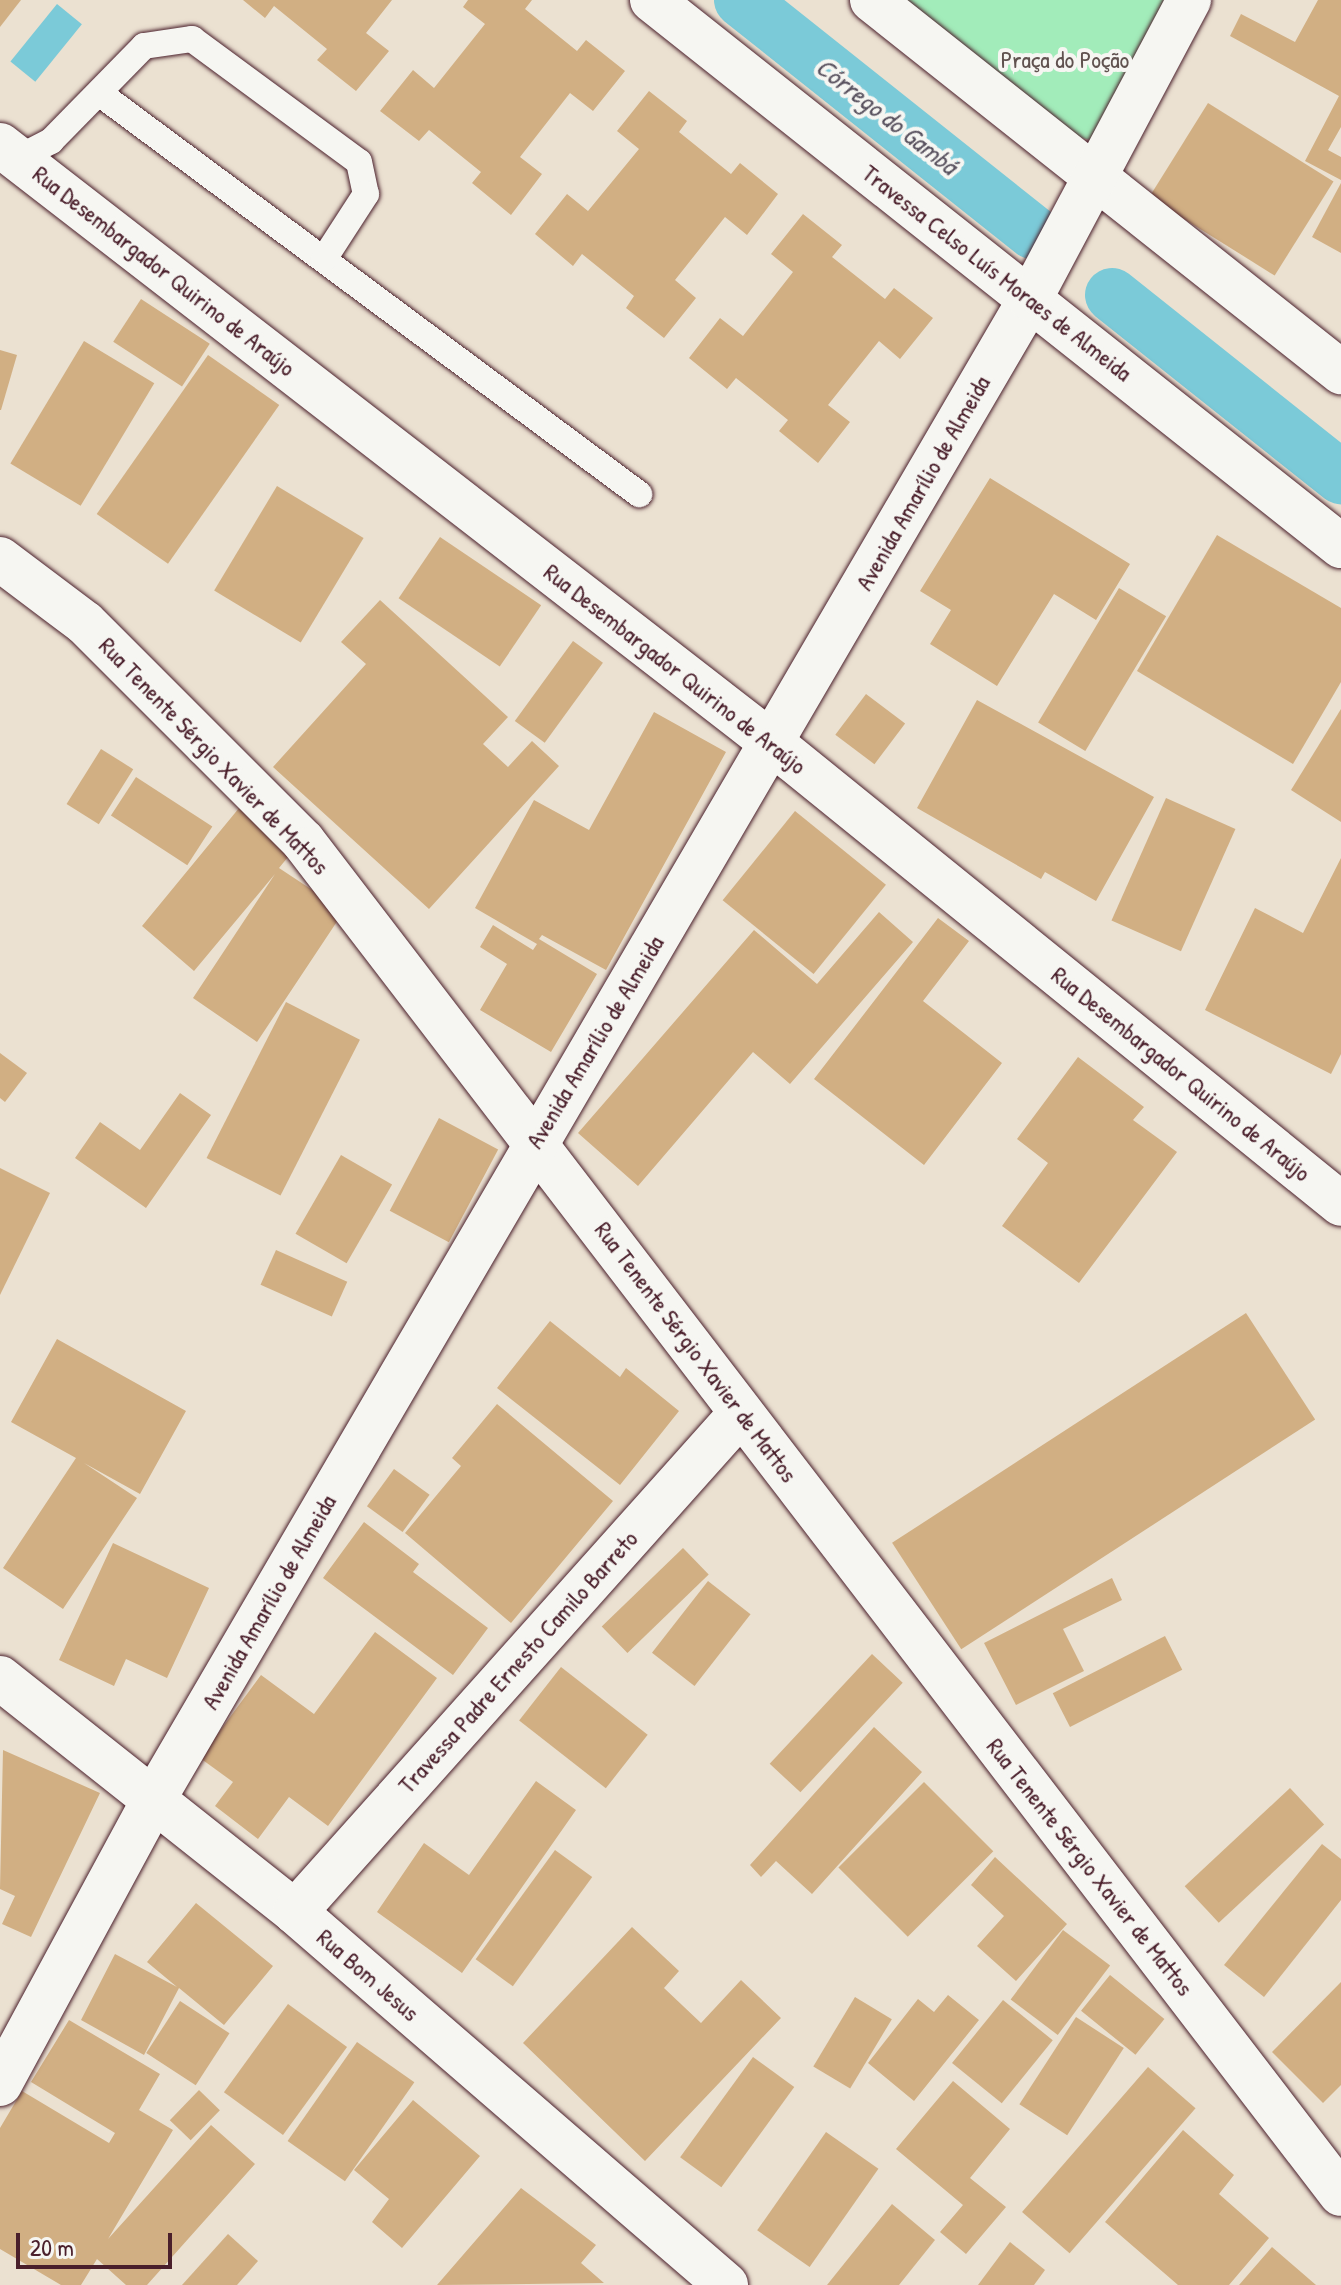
<!DOCTYPE html>
<html>
<head>
<meta charset="utf-8">
<style>
	body { margin:0 }
	#map { position:relative; width:1341px; height:2285px; overflow:hidden; background:#ebe1d1; font-family:"Patrick Hand",sans-serif }
	div>[style] { position:absolute }
	.green>* { inset:0; background:#a2ecba }
	.water>* { inset:0; background:#7bcad8; transform-origin:0 0 }
	.canal>* { height:54px; margin:-27px; padding:0 27px; transform-origin:27px; border-radius:27px; background:#7bcad8 }
	.building>* { inset:0; background:#d1af83; transform-origin:0 0 }
	.roads { filter:drop-shadow(0 0 2px #4a1f2b) drop-shadow(0 0 2px #4a1f2b) }
	.service>* { height:26px; margin:-13px; padding:0 13px; transform-origin:13px; border-radius:13px; background:#f6f6f2 }
	.minor>* { height:44px; margin:-22px; padding:0 22px; transform-origin:22px; border-radius:22px; background:#f6f6f2 }
	.tertiary>* { height:44px; margin:-22px; padding:0 22px; transform-origin:22px; border-radius:22px; background:#f6f6f2 }
	span { translate:-50% -50%; white-space:nowrap; text-align:center; line-height:1.15; -webkit-text-stroke:8px #f6f6f2; paint-order:stroke }
	.park-label { font-size:24px; color:#60524f }
	.street-label { font-size:24px; color:#4a1f2b }
	.water-label { font-size:26px; color:#59525f; font-style:italic }
	.scale { position:absolute; left:16px; top:2233px; width:156px; height:36px; box-sizing:border-box; border:4px solid #4a1f2b; border-top:0; padding-left:10px; font-size:24px; line-height:28px; white-space:nowrap; color:#4a1f2b; -webkit-text-stroke:6px #f6f6f2; paint-order:stroke }
</style>
</head>
<body>
<div id="map">
	<div class="green">
		<div style="clip-path:polygon(887px 0,1170px 0,1091px 140px,1058px 133px)"></div>
	</div>
	<div class="water">
		<div style="left:57px;top:4px;width:32px;height:74px;rotate:39deg"></div>
	</div>
	<div class="canal">
		<div style="left:741px;top:0;width:373px;rotate:38.5deg"></div>
		<div style="left:1112px;top:295px;width:293px;rotate:38.5deg"></div>
	</div>
	<div class="building">
		<div style="clip-path:polygon(0 0,21px 0,0 27px)"></div>
		<div style="clip-path:polygon(243px 0,392px 0,366px 33px,389px 51px,356px 91px,317px 60px,327px 49px,274px 6px,265px 18px)"></div>
		<div style="clip-path:polygon(468px 0,532px 0,525px 9px,577px 51px,586px 40px,625px 71px,593px 111px,570px 93px,520px 157px,542px 174px,511px 215px,472px 183px,481px 172px,429px 130px,419px 141px,380px 111px,413px 70px,434px 88px,485px 24px,463px 7px)"></div>
		<div style="clip-path:polygon(1318px 0,1341px 0,1341px 127px,1328px 150px,1341px 157px,1341px 180px,1305px 161px,1339px 96px,1230px 36px,1241px 14px,1295px 42px)"></div>
		<div style="clip-path:polygon(649px 91px,687px 121px,679px 132px,731px 174px,740px 163px,778px 194px,747px 235px,725px 217px,675px 280px,696px 298px,664px 338px,626px 308px,634px 296px,582px 254px,573px 266px,535px 234px,567px 194px,588px 211px,639px 149px,617px 131px)"></div>
		<div style="left:1208px;top:103px;width:148px;height:111px;rotate:32deg"></div>
		<div style="clip-path:polygon(1341px 183px,1341px 253px,1312px 237px)"></div>
		<div style="clip-path:polygon(803px 214px,842px 245px,832px 257px,885px 299px,894px 288px,933px 318px,900px 359px,879px 341px,828px 405px,850px 422px,818px 463px,779px 431px,788px 420px,736px 378px,727px 389px,689px 358px,720px 318px,743px 336px,793px 272px,771px 254px)"></div>
		<div style="left:141px;top:299px;width:82px;height:51px;rotate:33deg"></div>
		<div style="left:84px;top:341px;width:82px;height:143px;rotate:31deg"></div>
		<div style="clip-path:polygon(0 350px,17px 355px,1px 410px,0 410px)"></div>
		<div style="left:208px;top:355px;width:87px;height:194px;rotate:35deg"></div>
		<div style="clip-path:polygon(990px 478px,1130px 564px,1096px 620px,1054px 594px,997px 686px,930px 644px,951px 610px,920px 591px)"></div>
		<div style="left:277px;top:486px;width:101px;height:122px;rotate:31deg"></div>
		<div style="clip-path:polygon(1217px 535px,1341px 608px,1341px 682px,1293px 764px,1137px 671px)"></div>
		<div style="left:440px;top:537px;width:122px;height:74px;rotate:34deg"></div>
		<div style="left:1119px;top:588px;width:55px;height:157px;rotate:31deg"></div>
		<div style="clip-path:polygon(380px 600px,508px 717px,483px 744px,508px 767px,532px 741px,559px 766px,429px 909px,273px 767px,366px 664px,341px 642px)"></div>
		<div style="left:573px;top:641px;width:37px;height:99px;rotate:36deg"></div>
		<div style="left:866px;top:694px;width:49px;height:51px;rotate:37deg"></div>
		<div style="clip-path:polygon(977px 700px,1154px 797px,1096px 901px,1045px 872px,1041px 879px,917px 808px)"></div>
		<div style="clip-path:polygon(1341px 709px,1341px 822px,1291px 790px)"></div>
		<div style="clip-path:polygon(654px 712px,726px 752px,606px 970px,542px 935px,539px 939px,597px 974px,551px 1052px,480px 1010px,507px 964px,480px 947px,493px 925px,533px 950px,537px 944px,475px 908px,534px 800px,589px 830px)"></div>
		<div style="left:101px;top:749px;width:38px;height:65px;rotate:32deg"></div>
		<div style="left:136px;top:777px;width:91px;height:46px;rotate:33deg"></div>
		<div style="left:1166px;top:798px;width:76px;height:134px;rotate:24deg"></div>
		<div style="clip-path:polygon(244px 802px,297px 846px,279px 868px,344px 911px,257px 1042px,193px 998px,275px 874px,194px 971px,142px 926px)"></div>
		<div style="left:795px;top:811px;width:117px;height:115px;rotate:39deg"></div>
		<div style="clip-path:polygon(1341px 858px,1341px 1054px,1331px 1074px,1205px 1010px,1255px 908px,1303px 933px)"></div>
		<div style="clip-path:polygon(879px 912px,913px 942px,790px 1084px,753px 1052px,638px 1186px,578px 1133px,754px 930px,817px 984px)"></div>
		<div style="clip-path:polygon(938px 918px,969px 941px,923px 1001px,1002px 1063px,924px 1165px,814px 1079px)"></div>
		<div style="left:286px;top:1002px;width:83px;height:175px;rotate:27deg"></div>
		<div style="clip-path:polygon(0 1053px,27px 1073px,5px 1102px,0 1098px)"></div>
		<div style="clip-path:polygon(1078px 1057px,1144px 1107px,1133px 1120px,1177px 1152px,1079px 1283px,1002px 1226px,1048px 1163px,1017px 1139px)"></div>
		<div style="clip-path:polygon(180px 1093px,211px 1115px,146px 1208px,75px 1158px,100px 1122px,140px 1150px)"></div>
		<div style="left:439px;top:1118px;width:67px;height:105px;rotate:28deg"></div>
		<div style="left:341px;top:1155px;width:59px;height:91px;rotate:30deg"></div>
		<div style="clip-path:polygon(0 1168px,50px 1193px,0 1295px)"></div>
		<div style="left:276px;top:1250px;width:78px;height:38px;rotate:24deg"></div>
		<div style="left:1246px;top:1313px;width:127px;height:422px;rotate:57deg"></div>
		<div style="clip-path:polygon(550px 1321px,620px 1377px,626px 1368px,679px 1411px,620px 1485px,497px 1388px)"></div>
		<div style="clip-path:polygon(57px 1339px,186px 1411px,140px 1494px,84px 1463px,137px 1498px,63px 1609px,3px 1568px,76px 1458px,11px 1422px)"></div>
		<div style="clip-path:polygon(497px 1404px,613px 1501px,511px 1623px,405px 1533px,461px 1466px,452px 1458px)"></div>
		<div style="left:394px;top:1469px;width:44px;height:46px;rotate:36deg"></div>
		<div style="clip-path:polygon(364px 1522px,419px 1564px,413px 1572px,488px 1628px,453px 1675px,323px 1578px)"></div>
		<div style="clip-path:polygon(113px 1543px,209px 1588px,167px 1678px,126px 1659px,114px 1686px,59px 1660px)"></div>
		<div style="left:683px;top:1548px;width:37px;height:113px;rotate:46deg"></div>
		<div style="clip-path:polygon(1112px 1578px,1122px 1600px,1063px 1629px,1084px 1671px,1016px 1705px,984px 1643px)"></div>
		<div style="left:708px;top:1581px;width:54px;height:91px;rotate:38deg"></div>
		<div style="clip-path:polygon(375px 1632px,437px 1678px,328px 1826px,289px 1797px,258px 1839px,215px 1806px,233px 1782px,200px 1758px,261px 1675px,314px 1714px)"></div>
		<div style="left:1165px;top:1636px;width:38px;height:126px;rotate:63deg"></div>
		<div style="left:872px;top:1654px;width:42px;height:150px;rotate:43deg"></div>
		<div style="left:561px;top:1667px;width:110px;height:68px;rotate:38deg"></div>
		<div style="clip-path:polygon(874px 1727px,922px 1772px,812px 1894px,776px 1861px,761px 1877px,750px 1865px)"></div>
		<div style="clip-path:polygon(3px 1750px,100px 1793px,31px 1937px,2px 1924px,15px 1896px,0 1889px)"></div>
		<div style="clip-path:polygon(536px 1781px,576px 1810px,462px 1973px,377px 1912px,424px 1843px,469px 1875px)"></div>
		<div style="left:924px;top:1782px;width:98px;height:121px;rotate:45deg"></div>
		<div style="left:1290px;top:1788px;width:50px;height:144px;rotate:47deg"></div>
		<div style="clip-path:polygon(1322px 1844px,1341px 1859px,1341px 1900px,1264px 1997px,1224px 1965px)"></div>
		<div style="left:555px;top:1850px;width:46px;height:135px;rotate:36deg"></div>
		<div style="clip-path:polygon(995px 1857px,1067px 1924px,1016px 1981px,977px 1946px,1004px 1916px,971px 1885px)"></div>
		<div style="clip-path:polygon(196px 1903px,273px 1966px,224px 2025px,179px 1988px,144px 2055px,81px 2020px,115px 1954px,177px 1987px,147px 1962px)"></div>
		<div style="clip-path:polygon(632px 1927px,679px 1971px,664px 1988px,701px 2023px,741px 1980px,781px 2018px,645px 2161px,523px 2043px)"></div>
		<div style="left:1063px;top:1930px;width:59px;height:87px;rotate:37deg"></div>
		<div style="left:1110px;top:1975px;width:70px;height:46px;rotate:39deg"></div>
		<div style="clip-path:polygon(1341px 1982px,1341px 2085px,1323px 2103px,1272px 2052px)"></div>
		<div style="clip-path:polygon(948px 1995px,979px 2020px,914px 2101px,868px 2063px,918px 1999px,934px 2012px)"></div>
		<div style="left:855px;top:1997px;width:43px;height:81px;rotate:31deg"></div>
		<div style="left:1003px;top:2000px;width:64px;height:81px;rotate:39deg"></div>
		<div style="left:180px;top:2001px;width:59px;height:62px;rotate:33deg"></div>
		<div style="left:288px;top:2004px;width:73px;height:109px;rotate:36deg"></div>
		<div style="left:1076px;top:2017px;width:57px;height:104px;rotate:33deg"></div>
		<div style="clip-path:polygon(69px 2020px,160px 2074px,139px 2110px,173px 2130px,108px 2239px,211px 2125px,255px 2164px,147px 2285px,126px 2285px,97px 2259px,81px 2285px,61px 2285px,0 2249px,0 2128px,22px 2091px,109px 2143px,115px 2133px,31px 2082px)"></div>
		<div style="left:357px;top:2042px;width:70px;height:121px;rotate:35deg"></div>
		<div style="left:753px;top:2057px;width:51px;height:124px;rotate:36deg"></div>
		<div style="left:1148px;top:2067px;width:63px;height:192px;rotate:41deg"></div>
		<div style="clip-path:polygon(953px 2081px,1010px 2129px,970px 2178px,1006px 2207px,966px 2254px,940px 2232px,963px 2205px,896px 2149px)"></div>
		<div style="left:199px;top:2090px;width:29px;height:42px;rotate:44deg"></div>
		<div style="clip-path:polygon(413px 2100px,480px 2156px,402px 2248px,372px 2222px,389px 2199px,354px 2170px)"></div>
		<div style="clip-path:polygon(1183px 2130px,1234px 2175px,1219px 2194px,1269px 2238px,1229px 2285px,1178px 2285px,1105px 2222px)"></div>
		<div style="left:826px;top:2132px;width:64px;height:120px;rotate:35deg"></div>
		<div style="clip-path:polygon(521px 2188px,596px 2245px,581px 2263px,604px 2283px,437px 2285px)"></div>
		<div style="clip-path:polygon(892px 2204px,935px 2240px,899px 2285px,827px 2285px)"></div>
		<div style="clip-path:polygon(228px 2234px,258px 2261px,237px 2285px,182px 2285px)"></div>
		<div style="clip-path:polygon(1010px 2242px,1045px 2270px,1034px 2285px,978px 2285px)"></div>
		<div style="clip-path:polygon(1272px 2247px,1316px 2285px,1239px 2285px)"></div>
	</div>
	<div class="roads">
		<div class="service">
			<div style="left:99px;top:93px;width:673px;rotate:36.6deg"></div>
			<div style="left:18px;top:158px;width:37px;rotate:-27deg"></div>
			<div style="left:51px;top:141px;width:133px;rotate:-45.6deg"></div>
			<div style="left:144px;top:46px;width:49px;rotate:-8.3deg"></div>
			<div style="left:192px;top:39px;width:207px;rotate:36.4deg"></div>
			<div style="left:359px;top:162px;width:33px;rotate:78deg"></div>
			<div style="left:366px;top:194px;width:77px;rotate:122.9deg"></div>
		</div>
		<div class="minor">
			<div style="left:652px;top:0;width:879px;rotate:38.4deg"></div>
			<div style="left:872px;top:0;width:599px;rotate:38.42deg"></div>
			<div style="left:0;top:145px;width:977px;rotate:37.76deg"></div>
			<div style="left:772px;top:743px;width:732px;rotate:39.01deg"></div>
			<div style="left:0;top:559px;width:106px;rotate:37deg"></div>
			<div style="left:85px;top:623px;width:308px;rotate:45deg"></div>
			<div style="left:303px;top:841px;width:1705px;rotate:52.51deg"></div>
			<div style="left:0;top:1678px;width:377px;rotate:38.4deg"></div>
			<div style="left:295px;top:1912px;width:570px;rotate:40.87deg"></div>
			<div style="left:295px;top:1912px;width:669px;rotate:-48.21deg"></div>
		</div>
		<div class="tertiary">
			<div style="left:0;top:2084px;width:326px;rotate:-61.6deg"></div>
			<div style="left:155px;top:1797px;width:1735px;rotate:-59.71deg"></div>
			<div style="left:1030px;top:299px;width:339px;rotate:-62deg"></div>
		</div>
	</div>
	<div class="park-label">
		<span style="left:1065px;top:60px">Praça do Poção</span>
	</div>
	<div class="street-label">
		<span style="left:164px;top:271px;rotate:38deg">Rua Desembargador Quirino de Araújo</span>
		<span style="left:997px;top:273px;rotate:38deg">Travessa Celso Luís Moraes de Almeida</span>
		<span style="left:923px;top:483px;rotate:-60deg">Avenida Amarílio de Almeida</span>
		<span style="left:675px;top:669px;rotate:38deg">Rua Desembargador Quirino de Araújo</span>
		<span style="left:214px;top:756px;rotate:46deg">Rua Tenente Sérgio Xavier de Mattos</span>
		<span style="left:595px;top:1042px;rotate:-59deg">Avenida Amarílio de Almeida</span>
		<span style="left:1181px;top:1074px;rotate:39deg">Rua Desembargador Quirino de Araújo</span>
		<span style="left:696px;top:1352px;rotate:53deg">Rua Tenente Sérgio Xavier de Mattos</span>
		<span style="left:269px;top:1602px;rotate:-60deg">Avenida Amarílio de Almeida</span>
		<span style="left:518px;top:1662px;rotate:-48deg">Travessa Padre Ernesto Camilo Barreto</span>
		<span style="left:1090px;top:1867px;rotate:52deg">Rua Tenente Sérgio Xavier de Mattos</span>
		<span style="left:368px;top:1975px;rotate:41deg">Rua Bom Jesus</span>
	</div>
	<div class="water-label">
		<span style="left:887px;top:116px;rotate:38deg">Córrego do Gambá</span>
	</div>
	<div class="scale">20 m</div>
</div>
</body>
</html>
